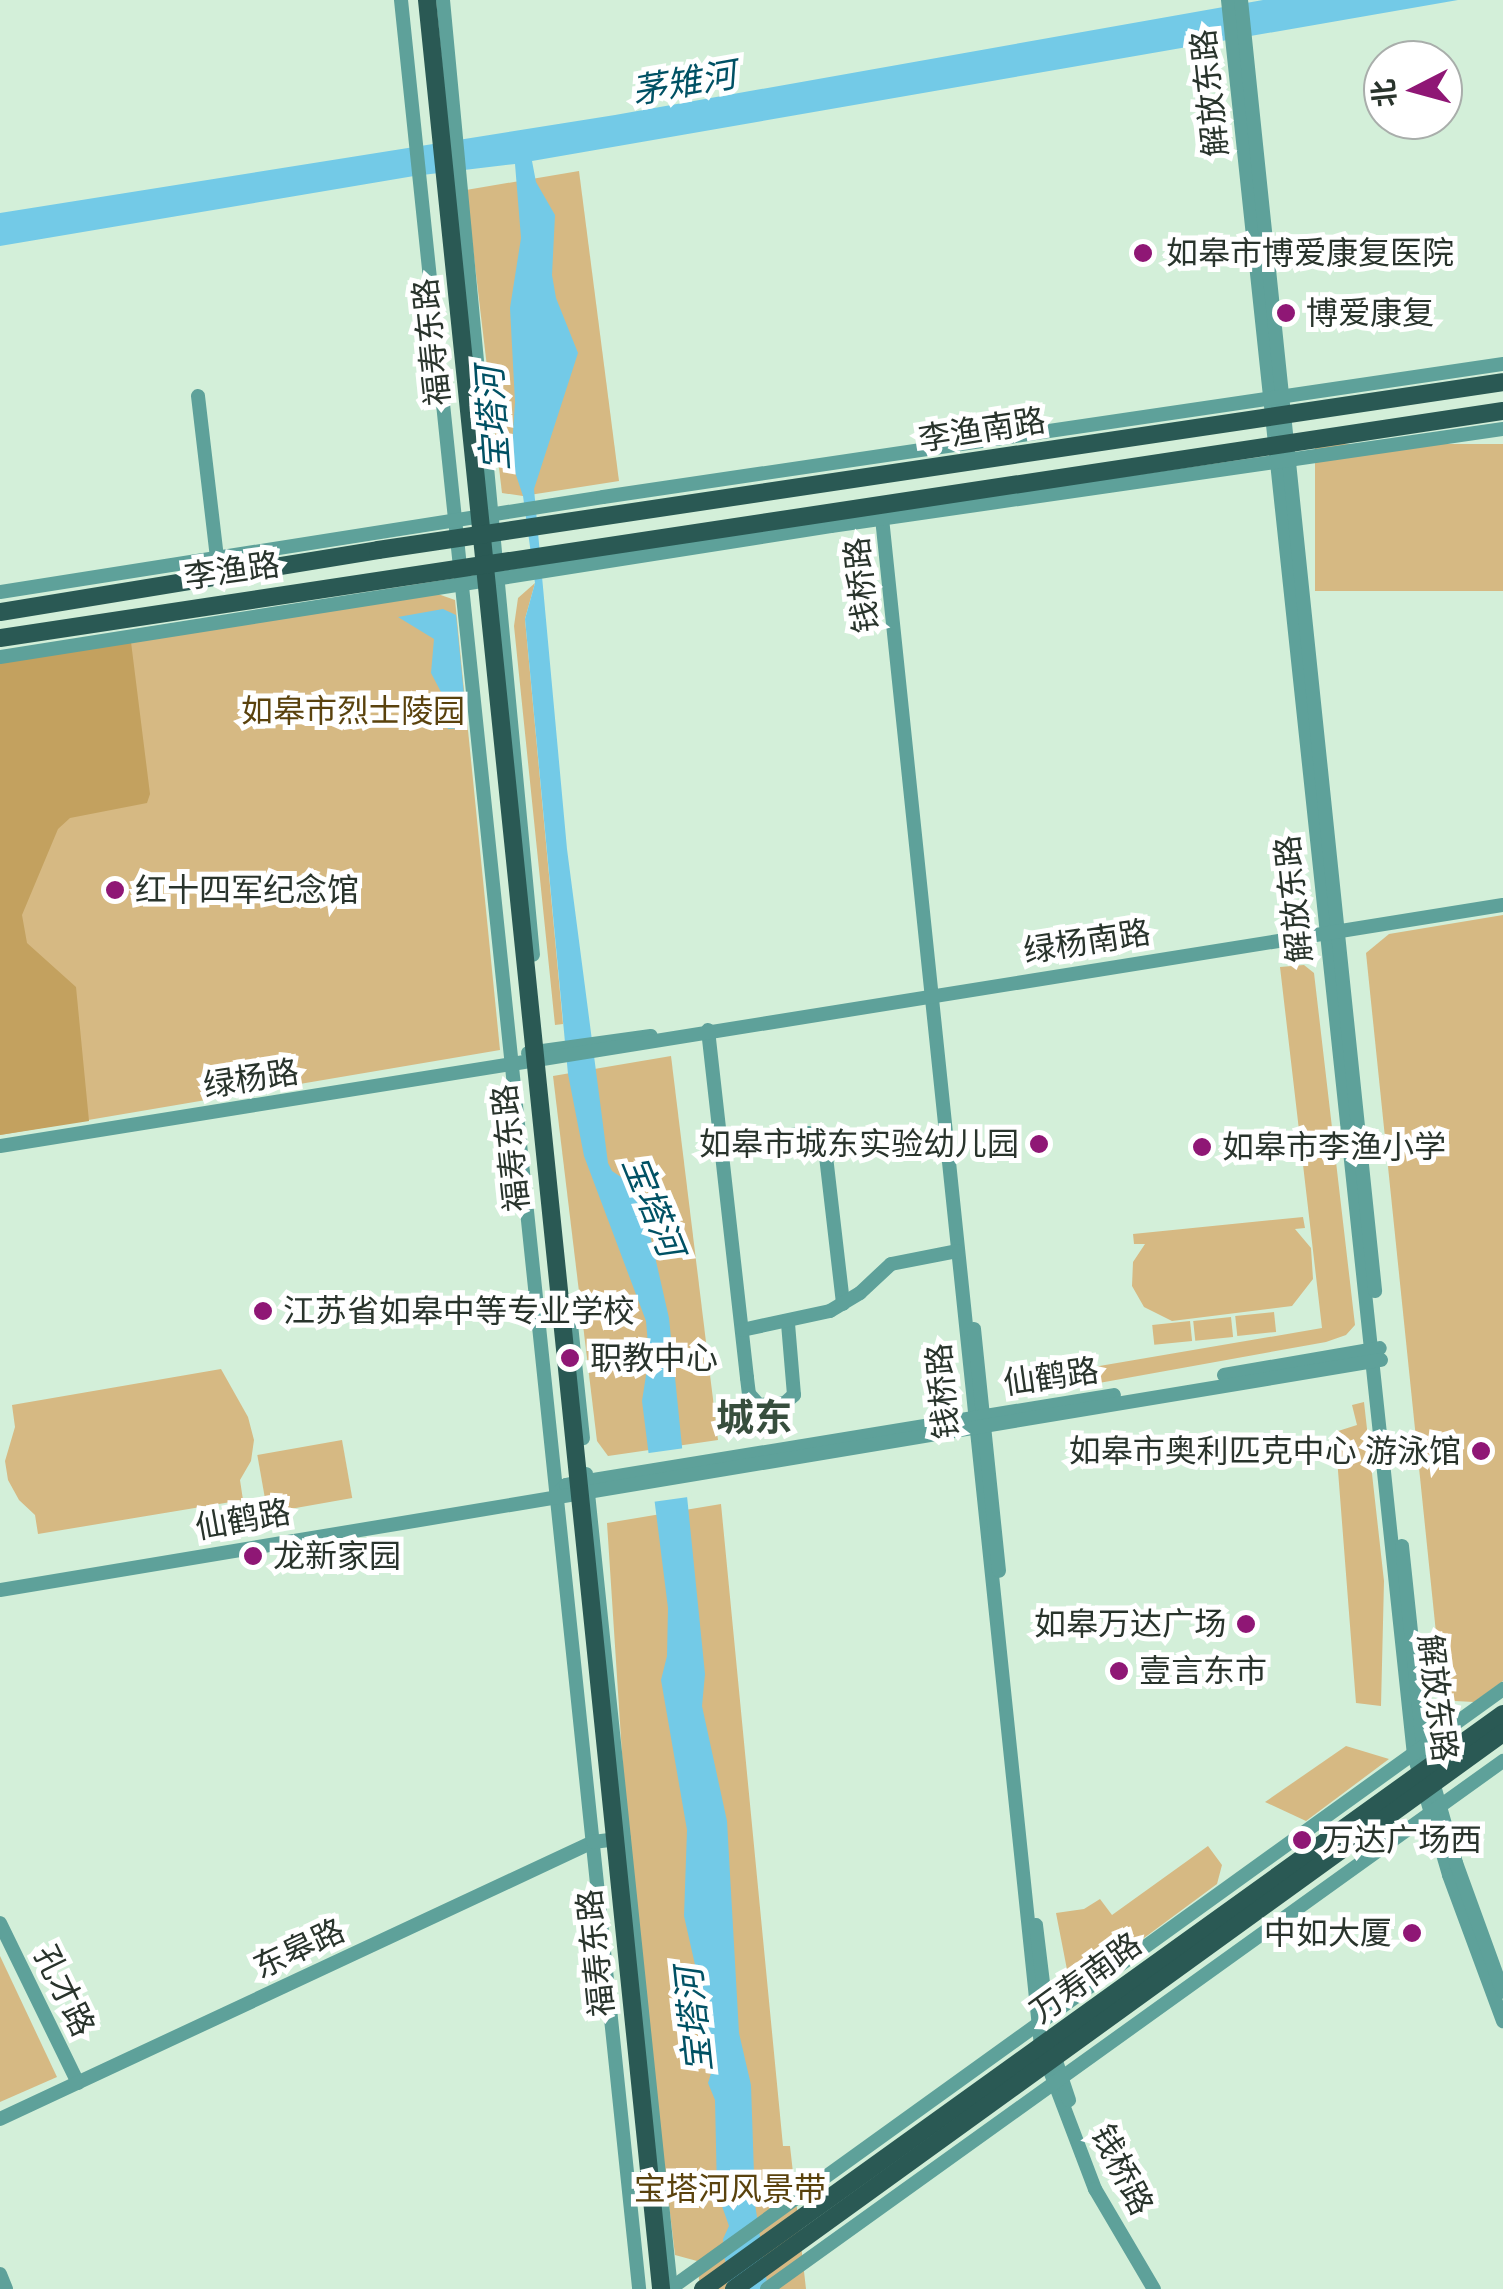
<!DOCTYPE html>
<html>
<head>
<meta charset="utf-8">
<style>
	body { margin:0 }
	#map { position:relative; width:1503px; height:2289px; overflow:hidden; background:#d3efd9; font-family:Raleway,"Noto Sans SC",sans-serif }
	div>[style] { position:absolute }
	.green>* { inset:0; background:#d6b983; transform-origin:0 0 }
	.forest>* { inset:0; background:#c3a15f }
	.water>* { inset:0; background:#73cae7 }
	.pier>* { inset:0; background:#d3efd9; transform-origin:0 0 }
	.minor>* { height:14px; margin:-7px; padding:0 7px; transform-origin:7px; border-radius:7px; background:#5ea19a }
	.major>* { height:18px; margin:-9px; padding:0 9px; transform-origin:9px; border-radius:9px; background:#2a5954 }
	.dots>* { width:28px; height:28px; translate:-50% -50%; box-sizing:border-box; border:5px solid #fff; border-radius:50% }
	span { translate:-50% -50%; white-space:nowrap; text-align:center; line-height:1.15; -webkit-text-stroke:10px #fff; paint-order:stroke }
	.street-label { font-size:32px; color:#29342c }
	.poi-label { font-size:32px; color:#29342c }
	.left { translate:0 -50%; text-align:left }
	.right { translate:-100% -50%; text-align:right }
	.park-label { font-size:32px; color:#5a420d }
	.water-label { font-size:35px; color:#005164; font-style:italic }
	.quarter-label { font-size:38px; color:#374e3d; font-weight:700 }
	.north { position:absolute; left:1363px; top:40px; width:100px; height:100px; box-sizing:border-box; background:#fff; border:2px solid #a9aeab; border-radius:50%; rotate:264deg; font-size:28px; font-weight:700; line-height:40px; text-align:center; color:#29342c }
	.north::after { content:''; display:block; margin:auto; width:35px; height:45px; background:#8f1775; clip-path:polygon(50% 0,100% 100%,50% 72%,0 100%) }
</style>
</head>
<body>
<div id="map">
	<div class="green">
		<div style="clip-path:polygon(579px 171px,619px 481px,523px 496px,502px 493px,466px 190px)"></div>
		<div style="left:1503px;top:444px;width:147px;height:188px;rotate:90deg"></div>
		<div style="clip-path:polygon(535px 583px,525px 619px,563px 1024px,555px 1025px,514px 626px,518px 598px)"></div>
		<div style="clip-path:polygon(435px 593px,455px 600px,500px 1050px,0 1135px,0 663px)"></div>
		<div style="clip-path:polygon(1503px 915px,1503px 1681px,1474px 1702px,1455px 1701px,1442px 1691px,1366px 953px,1389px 934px)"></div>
		<div style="clip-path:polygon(1304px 965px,1314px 973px,1355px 1325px,1346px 1335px,1326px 1342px,1016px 1398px,1009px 1394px,1000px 1383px,1322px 1328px,1280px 967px)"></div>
		<div style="clip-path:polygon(671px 1056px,718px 1440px,608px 1456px,597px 1441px,553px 1076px)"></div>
		<div style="clip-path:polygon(1303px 1217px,1305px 1228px,1295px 1229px,1311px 1248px,1313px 1279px,1292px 1306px,1172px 1321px,1144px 1307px,1132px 1286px,1133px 1262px,1145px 1244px,1134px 1244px,1133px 1234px)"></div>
		<div style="left:1274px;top:1312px;width:20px;height:39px;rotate:84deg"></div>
		<div style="left:1231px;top:1317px;width:20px;height:38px;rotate:84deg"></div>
		<div style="left:1190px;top:1321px;width:20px;height:38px;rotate:84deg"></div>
		<div style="clip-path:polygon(221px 1369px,248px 1417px,254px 1440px,251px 1461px,240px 1480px,243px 1500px,38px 1534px,35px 1515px,19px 1500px,8px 1480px,5px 1461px,15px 1427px,12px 1405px)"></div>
		<div style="clip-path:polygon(1364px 1402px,1384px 1581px,1381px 1706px,1356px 1703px,1335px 1432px,1357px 1425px,1352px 1405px)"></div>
		<div style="left:342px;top:1440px;width:59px;height:86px;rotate:80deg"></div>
		<div style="clip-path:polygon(721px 1504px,783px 2146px,790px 2146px,806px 2289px,700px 2289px,697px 2261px,675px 2255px,651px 2053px,623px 1769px,607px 1523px)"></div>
		<div style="clip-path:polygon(1346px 1746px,1389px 1759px,1306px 1821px,1265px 1802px)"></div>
		<div style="clip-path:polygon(1208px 1846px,1222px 1865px,1217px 1884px,1079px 1986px,1070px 1985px,1056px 1913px,1084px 1909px,1100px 1899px,1112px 1915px)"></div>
		<div style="clip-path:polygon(0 1956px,57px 2077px,0 2102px)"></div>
	</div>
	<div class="forest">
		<div style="clip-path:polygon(131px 642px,150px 794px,147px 803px,70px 818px,58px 829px,22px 915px,27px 943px,76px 987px,89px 1121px,0 1135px,0 663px)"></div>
	</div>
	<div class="water">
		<div style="clip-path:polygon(1263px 0,1458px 0,532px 161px,536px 182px,555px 215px,552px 275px,556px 298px,578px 353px,534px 489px,567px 849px,608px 1163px,612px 1171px,624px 1179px,646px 1217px,669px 1318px,705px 1674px,702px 1706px,727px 1821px,739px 2033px,751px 2085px,755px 2204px,768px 2289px,728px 2289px,723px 2239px,729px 2226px,717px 2192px,715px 2100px,708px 2083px,714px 2064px,702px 2037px,700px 1987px,684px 1916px,687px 1830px,661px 1680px,667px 1656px,668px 1608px,642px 1401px,649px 1356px,646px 1321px,584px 1156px,568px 1074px,525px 619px,535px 583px,523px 496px,511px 460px,515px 402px,510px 308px,521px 238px,515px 164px,414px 176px,0 246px,0 213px,615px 115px)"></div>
		<div style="clip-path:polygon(443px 609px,456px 615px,467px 724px,463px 728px,448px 729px,438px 704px,442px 694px,431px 673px,434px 639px,398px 617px)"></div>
	</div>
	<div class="pier">
		<div style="left:685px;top:1448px;width:49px;height:40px;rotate:82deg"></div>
	</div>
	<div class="minor">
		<div style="left:401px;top:0;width:2301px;rotate:84.06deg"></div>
		<div style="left:443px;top:0;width:959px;rotate:84.62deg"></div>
		<div style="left:1228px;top:0;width:1765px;rotate:83.95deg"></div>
		<div style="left:1414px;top:1755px;width:125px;rotate:73.7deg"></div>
		<div style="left:1449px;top:1875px;width:156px;rotate:69.7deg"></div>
		<div style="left:1241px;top:0;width:1298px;rotate:84.07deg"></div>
		<div style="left:198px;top:396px;width:171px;rotate:83.3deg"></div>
		<div style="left:882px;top:518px;width:1537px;rotate:84.06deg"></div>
		<div style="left:1041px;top:2047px;width:152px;rotate:69.2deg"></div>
		<div style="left:1095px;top:2189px;width:116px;rotate:59.5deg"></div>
		<div style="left:0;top:592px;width:610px;rotate:-8.95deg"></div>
		<div style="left:603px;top:497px;width:910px;rotate:-8.41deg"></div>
		<div style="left:0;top:657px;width:841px;rotate:-8.96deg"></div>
		<div style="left:831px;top:526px;width:679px;rotate:-8.21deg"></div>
		<div style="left:708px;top:1030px;width:350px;rotate:83.6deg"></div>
		<div style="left:747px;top:1378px;width:16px;rotate:83deg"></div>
		<div style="left:749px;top:1394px;width:15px;rotate:48deg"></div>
		<div style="left:759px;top:1405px;width:26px;rotate:-4deg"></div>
		<div style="left:785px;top:1403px;width:12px;rotate:-42deg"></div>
		<div style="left:794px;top:1395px;width:72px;rotate:-94.8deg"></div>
		<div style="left:528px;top:1053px;width:124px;rotate:-7.9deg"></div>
		<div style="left:721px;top:1143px;width:88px;rotate:-6.6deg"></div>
		<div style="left:808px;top:1133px;width:17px;rotate:21deg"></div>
		<div style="left:824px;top:1139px;width:166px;rotate:83.4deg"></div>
		<div style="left:0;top:1146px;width:1522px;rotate:-9.11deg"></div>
		<div style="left:570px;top:1315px;width:124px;rotate:84deg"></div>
		<div style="left:974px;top:1329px;width:243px;rotate:84.1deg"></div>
		<div style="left:742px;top:1330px;width:90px;rotate:-12.2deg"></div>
		<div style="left:830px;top:1311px;width:35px;rotate:-31deg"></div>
		<div style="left:860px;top:1293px;width:42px;rotate:-43.1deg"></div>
		<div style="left:891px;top:1264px;width:67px;rotate:-11.1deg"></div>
		<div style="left:1224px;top:1375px;width:158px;rotate:-9.8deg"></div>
		<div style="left:586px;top:1474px;width:819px;rotate:84.05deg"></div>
		<div style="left:556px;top:1495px;width:14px;rotate:-45deg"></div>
		<div style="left:566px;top:1485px;width:9px;rotate:-13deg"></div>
		<div style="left:575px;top:1483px;width:546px;rotate:-9.27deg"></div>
		<div style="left:1402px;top:1546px;width:202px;rotate:84deg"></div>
		<div style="left:1423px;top:1747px;width:121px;rotate:74.1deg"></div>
		<div style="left:1456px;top:1863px;width:137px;rotate:70deg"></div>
		<div style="left:0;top:1590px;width:1400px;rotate:-9.46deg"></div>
		<div style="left:0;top:1923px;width:178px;rotate:64deg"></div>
		<div style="left:1036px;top:1925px;width:84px;rotate:83.1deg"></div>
		<div style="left:1052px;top:2049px;width:54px;rotate:71.6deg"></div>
		<div style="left:0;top:2119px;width:655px;rotate:-25.04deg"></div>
		<div style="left:593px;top:1842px;width:31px;rotate:-7deg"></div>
		<div style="left:0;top:2274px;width:16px;rotate:68deg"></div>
		<div style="left:670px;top:2289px;width:1027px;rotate:-35.76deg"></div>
		<div style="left:767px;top:2289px;width:906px;rotate:-35.66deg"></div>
	</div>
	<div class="major">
		<div style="left:427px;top:0;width:2301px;rotate:84.16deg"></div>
		<div style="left:0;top:612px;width:383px;rotate:-9.3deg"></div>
		<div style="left:378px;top:550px;width:1137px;rotate:-8.49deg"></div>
		<div style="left:0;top:638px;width:1520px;rotate:-8.59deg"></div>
		<div style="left:703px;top:2289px;width:985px;rotate:-35.71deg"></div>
		<div style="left:734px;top:2289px;width:949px;rotate:-35.87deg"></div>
	</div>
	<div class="dots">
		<div style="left:1143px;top:253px;background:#8f1775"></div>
		<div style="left:1286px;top:313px;background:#8f1775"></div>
		<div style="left:115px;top:890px;background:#8f1775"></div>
		<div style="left:1039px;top:1144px;background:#8f1775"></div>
		<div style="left:1202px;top:1147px;background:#8f1775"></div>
		<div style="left:263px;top:1311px;background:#8f1775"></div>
		<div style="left:570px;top:1358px;background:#8f1775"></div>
		<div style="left:1481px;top:1451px;background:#8f1775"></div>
		<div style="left:253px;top:1556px;background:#8f1775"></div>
		<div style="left:1246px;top:1624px;background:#8f1775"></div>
		<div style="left:1119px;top:1671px;background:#8f1775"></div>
		<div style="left:1302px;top:1840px;background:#8f1775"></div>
		<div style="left:1412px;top:1933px;background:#8f1775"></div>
	</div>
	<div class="street-label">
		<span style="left:1210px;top:93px;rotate:-96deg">解放东路</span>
		<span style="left:432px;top:342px;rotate:-96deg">福寿东路</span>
		<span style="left:982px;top:430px;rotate:-9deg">李渔南路</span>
		<span style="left:232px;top:571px;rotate:-8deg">李渔路</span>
		<span style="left:862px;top:585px;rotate:-96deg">钱桥路</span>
		<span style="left:1294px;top:899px;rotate:-96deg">解放东路</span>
		<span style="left:1087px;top:942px;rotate:-9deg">绿杨南路</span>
		<span style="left:251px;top:1079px;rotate:-9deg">绿杨路</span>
		<span style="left:511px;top:1148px;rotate:-96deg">福寿东路</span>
		<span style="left:1051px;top:1377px;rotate:-8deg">仙鹤路</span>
		<span style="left:943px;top:1391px;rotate:-95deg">钱桥路</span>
		<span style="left:243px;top:1520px;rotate:-10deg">仙鹤路</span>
		<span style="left:1437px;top:1698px;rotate:83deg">解放东路</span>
		<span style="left:299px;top:1949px;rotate:-25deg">东皋路</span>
		<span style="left:596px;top:1953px;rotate:-96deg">福寿东路</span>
		<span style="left:1086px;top:1978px;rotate:-36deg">万寿南路</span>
		<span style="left:64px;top:1991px;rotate:64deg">孔才路</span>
		<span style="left:1122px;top:2170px;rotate:63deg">钱桥路</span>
	</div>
	<div class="poi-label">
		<span class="left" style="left:1166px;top:253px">如皋市博爱康复医院</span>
		<span class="left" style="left:1306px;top:313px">博爱康复</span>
		<span class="left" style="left:135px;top:890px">红十四军纪念馆</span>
		<span class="right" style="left:1019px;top:1144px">如皋市城东实验幼儿园</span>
		<span class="left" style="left:1222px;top:1147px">如皋市李渔小学</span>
		<span class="left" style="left:283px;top:1311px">江苏省如皋中等专业学校</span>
		<span class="left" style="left:590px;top:1358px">职教中心</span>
		<span class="right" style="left:1461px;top:1451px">如皋市奥利匹克中心 游泳馆</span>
		<span class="left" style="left:273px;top:1556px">龙新家园</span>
		<span class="right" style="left:1226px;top:1624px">如皋万达广场</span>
		<span class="left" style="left:1139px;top:1671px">壹言东市</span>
		<span class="left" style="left:1322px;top:1840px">万达广场西</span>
		<span class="right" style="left:1392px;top:1933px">中如大厦</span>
	</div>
	<div class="park-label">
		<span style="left:353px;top:711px">如皋市烈士陵园</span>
		<span style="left:730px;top:2189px">宝塔河风景带</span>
	</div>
	<div class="water-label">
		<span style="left:684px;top:83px;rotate:-10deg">茅雉河</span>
		<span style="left:493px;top:419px;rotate:-94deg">宝塔河</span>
		<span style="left:653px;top:1206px;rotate:68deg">宝塔河</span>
		<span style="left:694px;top:2020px;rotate:-96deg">宝塔河</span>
	</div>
	<div class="quarter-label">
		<span style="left:754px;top:1418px">城东</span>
	</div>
	<div class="north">北</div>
</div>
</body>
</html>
